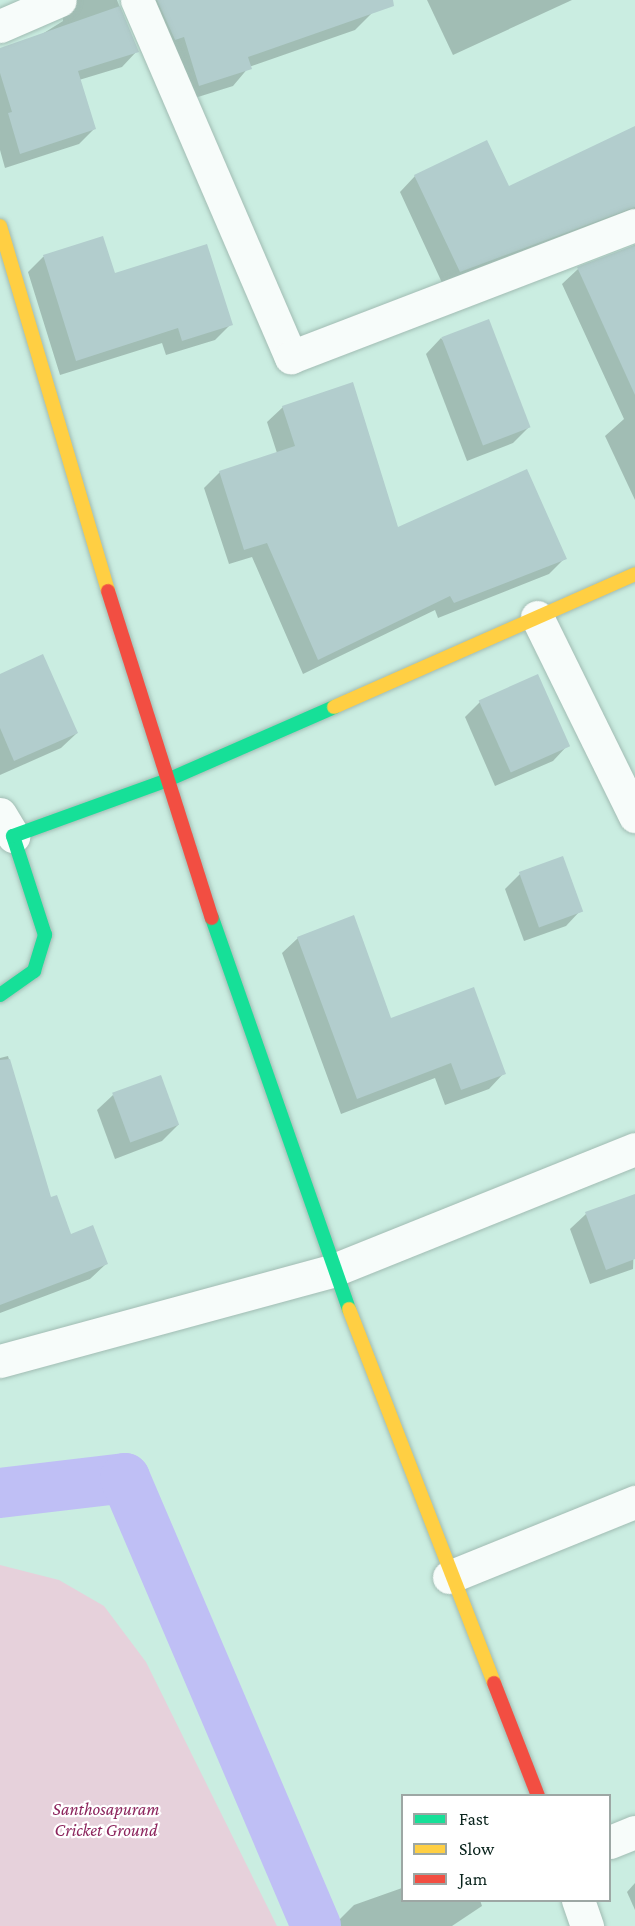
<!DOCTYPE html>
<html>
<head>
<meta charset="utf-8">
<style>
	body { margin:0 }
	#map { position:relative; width:635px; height:1926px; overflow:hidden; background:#caede1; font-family:"Crimson Pro",serif }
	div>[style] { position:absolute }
	.green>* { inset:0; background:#e6d1db }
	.shadow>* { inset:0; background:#0003 }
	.canal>* { height:50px; margin:-25px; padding:0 25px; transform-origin:25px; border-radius:25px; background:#bfbff5 }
	.building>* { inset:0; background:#b2cdcd; transform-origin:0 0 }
	.roads { filter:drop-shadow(0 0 2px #a1bcb3) drop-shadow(0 0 2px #a1bcb3) }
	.street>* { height:33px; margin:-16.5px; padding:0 16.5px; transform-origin:16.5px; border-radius:16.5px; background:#f7fcfa }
	.fast>* { height:14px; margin:-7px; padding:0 7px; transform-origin:7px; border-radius:7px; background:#16e098 }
	.slow>* { height:14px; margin:-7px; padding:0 7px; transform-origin:7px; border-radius:7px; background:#ffcf43 }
	.jam>* { height:14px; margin:-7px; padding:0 7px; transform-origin:7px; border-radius:7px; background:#f24e42 }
	span { translate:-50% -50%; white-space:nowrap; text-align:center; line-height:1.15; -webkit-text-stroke:4.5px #fff; paint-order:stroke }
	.park-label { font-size:18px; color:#8c255d; font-style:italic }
	.legend { position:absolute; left:401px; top:1794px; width:210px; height:108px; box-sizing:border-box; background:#fff; border:2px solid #9da7a4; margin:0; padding:8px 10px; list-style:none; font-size:18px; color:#09231c }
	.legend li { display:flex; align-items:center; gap:12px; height:30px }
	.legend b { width:30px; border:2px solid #9da7a4 }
</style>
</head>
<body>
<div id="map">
	<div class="green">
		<div style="clip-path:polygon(0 1565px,59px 1580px,104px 1606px,146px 1662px,277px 1926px,0 1926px)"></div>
	</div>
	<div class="shadow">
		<div style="clip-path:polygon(52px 0,117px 0,137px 51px,122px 67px,79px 80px,94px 129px,79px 144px,5px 168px,0 150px,0 49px,39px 36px,63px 21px,62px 8px)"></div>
		<div style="clip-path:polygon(120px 0,369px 0,373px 12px,355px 30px,249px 67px,233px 86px,182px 102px,131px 2px)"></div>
		<div style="clip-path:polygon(427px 0,572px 0,453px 55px)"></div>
		<div style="clip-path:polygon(635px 128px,635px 234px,444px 287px,400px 192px,415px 176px,508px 188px)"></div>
		<div style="clip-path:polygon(102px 238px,114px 275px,231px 324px,215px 340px,166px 355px,162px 343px,60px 375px,28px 272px,43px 257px)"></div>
		<div style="clip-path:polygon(635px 245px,635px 500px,605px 436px,624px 419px,562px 284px,578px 269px)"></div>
		<div style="clip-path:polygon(441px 338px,528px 428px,513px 443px,467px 461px,426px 354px)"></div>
		<div style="clip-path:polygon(283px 407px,398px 529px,565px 558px,549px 574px,438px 618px,435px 610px,303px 674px,252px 557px,229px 564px,204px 488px,220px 472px,277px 453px,267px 422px)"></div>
		<div style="clip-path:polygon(0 675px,77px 733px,61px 748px,0 775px)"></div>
		<div style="clip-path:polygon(480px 702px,568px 745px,553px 761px,495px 786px,465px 717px)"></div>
		<div style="clip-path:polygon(520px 874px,581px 910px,566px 926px,524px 941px,505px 889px)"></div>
		<div style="clip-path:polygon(298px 938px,390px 1019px,504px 1073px,489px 1089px,445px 1105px,435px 1078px,341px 1114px,282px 953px)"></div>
		<div style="clip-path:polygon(8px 1056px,50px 1199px,70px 1236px,106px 1264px,90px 1279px,0 1313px,0 1058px)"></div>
		<div style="clip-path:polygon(113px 1095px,178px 1125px,162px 1141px,115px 1159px,97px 1110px)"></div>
		<div style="clip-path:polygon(586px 1214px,635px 1215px,633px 1269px,590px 1284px,570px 1229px)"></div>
		<div style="clip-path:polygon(635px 1883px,635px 1910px,627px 1892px)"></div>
		<div style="clip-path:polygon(402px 1888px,402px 1900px,480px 1900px,482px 1906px,452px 1926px,340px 1926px,338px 1921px,354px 1905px)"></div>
	</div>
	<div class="canal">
		<div style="left:0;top:1493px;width:126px;rotate:-6.8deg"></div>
		<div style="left:125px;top:1478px;width:487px;rotate:66.9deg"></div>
	</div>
	<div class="building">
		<div style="clip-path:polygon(157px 0,393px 0,394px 6px,248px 57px,252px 69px,199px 86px,184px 37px,175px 40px)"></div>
		<div style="clip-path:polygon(120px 6px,139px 52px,78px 71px,96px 129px,20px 154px,8px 113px,12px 112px,0 73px,0 48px)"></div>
		<div style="clip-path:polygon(635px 126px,635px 207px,460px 272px,414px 175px,487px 140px,509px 186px)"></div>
		<div style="clip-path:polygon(103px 236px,115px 273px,207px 244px,233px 325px,182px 341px,178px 328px,76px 361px,43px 255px)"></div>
		<div style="clip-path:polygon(635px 245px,635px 395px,577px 267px)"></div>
		<div style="left:489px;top:319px;width:116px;height:51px;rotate:69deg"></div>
		<div style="clip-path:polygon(353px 382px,398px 527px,527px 469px,567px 559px,454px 603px,450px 596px,318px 660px,267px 543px,244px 550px,219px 471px,295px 446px,282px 406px)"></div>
		<div style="clip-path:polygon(43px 654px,78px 733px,14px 761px,0 728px,0 674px)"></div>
		<div style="left:538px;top:674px;width:79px;height:65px;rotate:66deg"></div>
		<div style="left:563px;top:856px;width:59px;height:47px;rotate:70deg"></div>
		<div style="clip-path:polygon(354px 915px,391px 1018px,474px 987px,506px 1074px,461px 1090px,451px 1063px,357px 1099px,297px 937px)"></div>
		<div style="clip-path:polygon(10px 1059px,51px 1197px,57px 1195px,71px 1234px,93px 1225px,108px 1264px,0 1305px,0 1060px)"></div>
		<div style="left:161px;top:1075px;width:53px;height:52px;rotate:70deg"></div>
		<div style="clip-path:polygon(635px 1194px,635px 1259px,606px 1270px,585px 1212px)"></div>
	</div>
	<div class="roads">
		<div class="street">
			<div style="left:137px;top:0;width:389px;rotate:66.7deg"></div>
			<div style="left:291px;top:357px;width:368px;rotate:-21deg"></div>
			<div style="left:0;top:26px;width:65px;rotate:-23.4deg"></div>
			<div style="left:537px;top:617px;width:222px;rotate:63.8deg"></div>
			<div style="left:0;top:814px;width:26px;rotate:59deg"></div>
			<div style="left:0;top:1361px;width:346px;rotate:-15.2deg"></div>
			<div style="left:334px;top:1270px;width:324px;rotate:-21.9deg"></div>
			<div style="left:449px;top:1577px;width:201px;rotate:-22deg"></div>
			<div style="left:610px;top:1842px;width:27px;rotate:-22deg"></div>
			<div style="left:578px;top:1900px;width:28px;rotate:71deg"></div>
		</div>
		<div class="fast">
			<div style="left:212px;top:918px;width:414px;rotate:70.7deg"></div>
			<div style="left:0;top:995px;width:42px;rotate:-35.2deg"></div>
			<div style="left:34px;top:971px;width:38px;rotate:-73deg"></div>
			<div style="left:45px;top:935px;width:104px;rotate:-107.9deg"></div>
			<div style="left:13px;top:836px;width:162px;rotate:-19.9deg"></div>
			<div style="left:165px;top:781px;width:184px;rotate:-23.6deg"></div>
		</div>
		<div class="slow">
			<div style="left:0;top:226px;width:381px;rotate:73.5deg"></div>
			<div style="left:334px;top:707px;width:329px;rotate:-23.8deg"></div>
			<div style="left:349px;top:1309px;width:401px;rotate:68.8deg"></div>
		</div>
		<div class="jam">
			<div style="left:108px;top:591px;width:343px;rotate:72.4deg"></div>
			<div style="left:494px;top:1683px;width:121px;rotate:68.7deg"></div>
		</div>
	</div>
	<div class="park-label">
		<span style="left:106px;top:1820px">Santhosapuram<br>Cricket Ground</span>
	</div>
	<ul class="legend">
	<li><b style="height:8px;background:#16e098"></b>Fast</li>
	<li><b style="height:8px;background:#ffcf43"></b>Slow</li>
	<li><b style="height:8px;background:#f24e42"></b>Jam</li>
	</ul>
</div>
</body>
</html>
